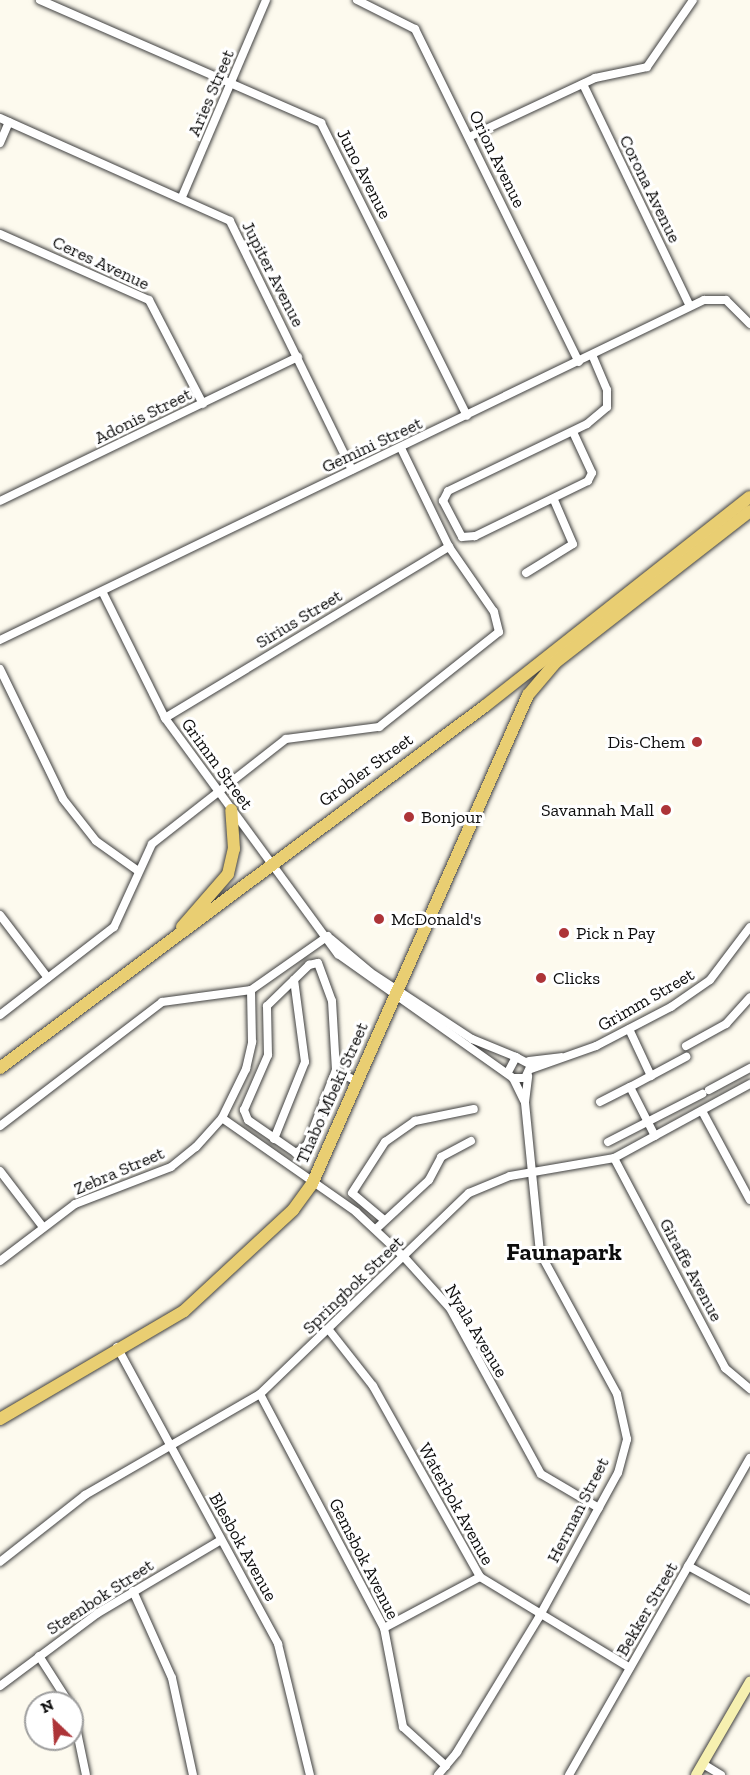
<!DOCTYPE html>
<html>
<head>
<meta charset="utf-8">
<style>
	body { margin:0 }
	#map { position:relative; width:750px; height:1775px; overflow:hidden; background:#fdfaee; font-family:"Zilla Slab",serif }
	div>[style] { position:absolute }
	.roads { filter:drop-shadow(0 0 2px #404040) drop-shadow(0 0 2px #404040) }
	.street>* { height:8px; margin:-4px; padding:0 4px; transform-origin:4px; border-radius:4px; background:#fff }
	.secondary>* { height:10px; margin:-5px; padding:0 5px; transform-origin:5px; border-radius:5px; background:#f6f0b0 }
	.primary>* { height:12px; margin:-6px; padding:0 6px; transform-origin:6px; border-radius:6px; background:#e9ce72 }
	.dots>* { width:16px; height:16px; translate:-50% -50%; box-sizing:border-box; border:3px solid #fff; border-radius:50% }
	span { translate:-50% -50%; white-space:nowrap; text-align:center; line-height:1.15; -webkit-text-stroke:6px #fff; paint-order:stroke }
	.street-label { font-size:18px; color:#0d0d0d }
	.poi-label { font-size:18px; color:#0d0d0d }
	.right { translate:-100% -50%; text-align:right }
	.left { translate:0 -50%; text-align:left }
	.district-label { font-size:24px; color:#0d0d0d; font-weight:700 }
	.north { position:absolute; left:24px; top:1691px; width:60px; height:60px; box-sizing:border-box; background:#fff; border:2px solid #9e9e9e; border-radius:50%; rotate:335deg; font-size:16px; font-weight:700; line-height:24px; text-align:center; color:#0d0d0d }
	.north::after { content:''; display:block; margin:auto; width:21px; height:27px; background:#ad3438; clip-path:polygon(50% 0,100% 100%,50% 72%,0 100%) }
</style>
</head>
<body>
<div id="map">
	<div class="roads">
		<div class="street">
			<div style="left:40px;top:0;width:307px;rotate:23.6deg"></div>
			<div style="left:321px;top:123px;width:327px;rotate:63.5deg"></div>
			<div style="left:357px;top:0;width:65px;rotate:26.6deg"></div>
			<div style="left:415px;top:29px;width:371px;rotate:63.8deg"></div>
			<div style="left:583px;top:84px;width:246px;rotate:64.3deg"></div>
			<div style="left:0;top:118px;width:252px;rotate:24.1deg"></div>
			<div style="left:230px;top:221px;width:277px;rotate:63.9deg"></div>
			<div style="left:469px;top:137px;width:139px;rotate:-25.1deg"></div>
			<div style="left:595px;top:78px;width:53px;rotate:-11.9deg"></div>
			<div style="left:647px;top:67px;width:81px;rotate:-55.5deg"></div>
			<div style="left:0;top:143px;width:23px;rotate:-67deg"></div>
			<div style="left:182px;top:197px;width:214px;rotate:-66.9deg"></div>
			<div style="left:0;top:234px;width:163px;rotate:23.9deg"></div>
			<div style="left:149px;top:300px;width:117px;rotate:62.6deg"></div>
			<div style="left:573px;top:432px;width:45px;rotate:65.1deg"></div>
			<div style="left:592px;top:473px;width:9px;rotate:117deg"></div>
			<div style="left:588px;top:481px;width:126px;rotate:154deg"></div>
			<div style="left:475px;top:536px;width:13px;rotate:176deg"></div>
			<div style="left:462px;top:537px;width:41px;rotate:-117.8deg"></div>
			<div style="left:443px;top:501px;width:11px;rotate:-63deg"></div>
			<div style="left:448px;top:491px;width:154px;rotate:-25.7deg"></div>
			<div style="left:587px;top:424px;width:26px;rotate:-40deg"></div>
			<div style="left:607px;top:407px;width:17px;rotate:-90deg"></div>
			<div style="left:607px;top:390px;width:38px;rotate:-113deg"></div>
			<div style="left:0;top:501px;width:331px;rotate:-25.8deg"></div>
			<div style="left:526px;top:573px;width:55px;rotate:-31.7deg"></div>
			<div style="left:573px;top:544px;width:48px;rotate:-113.4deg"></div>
			<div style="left:103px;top:593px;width:140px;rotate:63.6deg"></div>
			<div style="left:165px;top:718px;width:293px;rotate:53.8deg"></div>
			<div style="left:338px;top:954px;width:214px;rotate:35.3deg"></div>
			<div style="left:513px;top:1078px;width:12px"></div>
			<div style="left:525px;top:1078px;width:14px;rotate:-65deg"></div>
			<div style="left:531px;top:1065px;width:17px;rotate:-152deg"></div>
			<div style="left:516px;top:1057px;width:17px;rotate:118deg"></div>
			<div style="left:0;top:640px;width:782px;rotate:-25.78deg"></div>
			<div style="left:704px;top:300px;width:22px"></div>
			<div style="left:726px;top:300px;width:34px;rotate:45deg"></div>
			<div style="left:0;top:669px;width:144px;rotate:64.1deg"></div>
			<div style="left:63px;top:799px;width:53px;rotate:51.8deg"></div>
			<div style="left:96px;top:841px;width:50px;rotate:35.3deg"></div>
			<div style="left:165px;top:718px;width:332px;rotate:-31.1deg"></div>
			<div style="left:0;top:915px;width:79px;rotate:52.7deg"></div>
			<div style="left:331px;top:939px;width:51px;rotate:40.2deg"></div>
			<div style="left:370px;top:972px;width:122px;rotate:33.3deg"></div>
			<div style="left:472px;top:1039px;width:48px;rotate:22.2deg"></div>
			<div style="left:318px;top:963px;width:40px;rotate:69.8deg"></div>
			<div style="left:332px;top:1001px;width:69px;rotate:86.7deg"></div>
			<div style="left:336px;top:1070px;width:80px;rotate:111.1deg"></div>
			<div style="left:307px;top:1145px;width:14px;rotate:144deg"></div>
			<div style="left:296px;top:1153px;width:58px;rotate:-145.5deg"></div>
			<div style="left:248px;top:1120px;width:11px;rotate:-112deg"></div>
			<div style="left:244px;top:1110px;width:60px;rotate:-66.4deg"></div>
			<div style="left:268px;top:1055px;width:49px;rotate:-91.2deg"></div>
			<div style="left:267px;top:1006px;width:59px;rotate:-44.3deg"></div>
			<div style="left:309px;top:965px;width:9px;rotate:-13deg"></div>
			<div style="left:0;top:1015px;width:144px;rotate:-37.7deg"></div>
			<div style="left:114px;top:927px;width:91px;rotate:-65.4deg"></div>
			<div style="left:152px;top:844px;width:170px;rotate:-38.1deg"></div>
			<div style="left:286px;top:739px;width:94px;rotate:-7.4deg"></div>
			<div style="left:379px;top:727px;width:153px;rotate:-38.4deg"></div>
			<div style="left:499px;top:632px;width:21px;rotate:-104deg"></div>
			<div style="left:494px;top:612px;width:79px;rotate:-124.7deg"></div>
			<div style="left:449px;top:547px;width:110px;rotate:-115.9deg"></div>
			<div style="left:629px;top:1029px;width:52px;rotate:64.9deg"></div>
			<div style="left:686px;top:1046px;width:46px;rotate:-28.8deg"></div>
			<div style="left:726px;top:1024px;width:36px;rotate:-48deg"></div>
			<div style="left:529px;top:1061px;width:32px;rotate:-7deg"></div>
			<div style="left:531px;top:1069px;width:69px;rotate:-19.5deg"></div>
			<div style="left:596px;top:1046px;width:85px;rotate:-27.5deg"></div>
			<div style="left:671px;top:1007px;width:47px;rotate:-34.7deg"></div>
			<div style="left:710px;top:980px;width:66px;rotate:-53deg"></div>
			<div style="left:336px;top:1070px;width:23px;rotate:29deg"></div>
			<div style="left:513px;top:1078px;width:25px;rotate:64deg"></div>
			<div style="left:630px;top:1087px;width:64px;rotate:-28.2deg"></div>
			<div style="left:709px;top:1090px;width:47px;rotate:-28.2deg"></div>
			<div style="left:600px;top:1102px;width:34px;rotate:-27deg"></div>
			<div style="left:630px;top:1087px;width:55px;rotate:63deg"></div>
			<div style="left:702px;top:1111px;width:101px;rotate:61.7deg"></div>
			<div style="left:222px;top:1118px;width:164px;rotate:35deg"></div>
			<div style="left:356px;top:1212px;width:66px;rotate:43.2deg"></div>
			<div style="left:404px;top:1257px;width:69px;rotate:48deg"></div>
			<div style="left:450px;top:1308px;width:189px;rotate:61.3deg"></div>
			<div style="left:541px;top:1474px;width:67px;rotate:30.4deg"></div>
			<div style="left:0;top:1126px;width:204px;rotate:-37.4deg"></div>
			<div style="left:162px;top:1002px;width:90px;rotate:-7.7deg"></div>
			<div style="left:251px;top:990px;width:94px;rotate:-35deg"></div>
			<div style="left:274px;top:1139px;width:83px;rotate:-68.1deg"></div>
			<div style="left:305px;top:1062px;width:83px;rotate:-97.6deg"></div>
			<div style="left:608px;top:1142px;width:106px;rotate:-27.1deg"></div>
			<div style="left:614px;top:1158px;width:238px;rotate:62.1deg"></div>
			<div style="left:725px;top:1368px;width:33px;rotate:40deg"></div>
			<div style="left:0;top:1171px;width:71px;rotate:52.5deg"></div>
			<div style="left:383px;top:1219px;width:40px;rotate:-140deg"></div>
			<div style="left:352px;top:1193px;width:61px;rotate:-57.1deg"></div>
			<div style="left:385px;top:1142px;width:37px;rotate:-35deg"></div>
			<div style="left:415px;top:1121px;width:60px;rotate:-11.5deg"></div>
			<div style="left:376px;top:1229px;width:72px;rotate:-42.8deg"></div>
			<div style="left:429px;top:1180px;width:26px;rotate:-62deg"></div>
			<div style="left:441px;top:1157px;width:34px;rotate:-28deg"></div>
			<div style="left:0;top:1261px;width:94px;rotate:-37.2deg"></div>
			<div style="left:75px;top:1204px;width:103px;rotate:-21.1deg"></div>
			<div style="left:171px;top:1167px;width:32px;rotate:-39deg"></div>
			<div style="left:196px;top:1147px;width:39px;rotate:-48deg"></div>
			<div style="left:222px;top:1118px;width:55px;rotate:-63.9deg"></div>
			<div style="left:246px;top:1069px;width:28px;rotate:-77deg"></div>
			<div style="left:252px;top:1042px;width:52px;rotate:-91.1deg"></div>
			<div style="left:329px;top:1330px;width:71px;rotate:51.8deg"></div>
			<div style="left:373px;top:1386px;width:219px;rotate:60.7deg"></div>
			<div style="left:480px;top:1577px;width:175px;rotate:31.2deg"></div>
			<div style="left:117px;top:1347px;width:338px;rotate:61.5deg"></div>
			<div style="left:278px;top:1644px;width:135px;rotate:76.3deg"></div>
			<div style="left:260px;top:1394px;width:265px;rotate:62.1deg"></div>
			<div style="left:384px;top:1628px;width:101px;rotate:79.1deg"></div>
			<div style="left:403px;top:1727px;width:58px;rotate:42.2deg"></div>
			<div style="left:0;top:1562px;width:108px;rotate:-38.2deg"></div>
			<div style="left:85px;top:1495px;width:202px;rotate:-30deg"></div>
			<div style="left:260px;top:1394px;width:290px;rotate:-43.9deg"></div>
			<div style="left:469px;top:1193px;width:44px;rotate:-22.5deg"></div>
			<div style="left:510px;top:1176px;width:106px;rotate:-9.8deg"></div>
			<div style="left:614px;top:1158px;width:155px;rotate:-28.6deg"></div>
			<div style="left:688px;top:1566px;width:71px;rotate:28.7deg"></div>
			<div style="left:133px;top:1591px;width:95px;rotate:65.9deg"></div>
			<div style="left:172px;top:1678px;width:99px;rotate:77.8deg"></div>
			<div style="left:384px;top:1628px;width:109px;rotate:-28deg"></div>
			<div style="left:39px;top:1656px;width:56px;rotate:57.4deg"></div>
			<div style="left:0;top:1686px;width:122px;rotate:-36.7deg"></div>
			<div style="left:98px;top:1613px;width:143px;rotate:-30.7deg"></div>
			<div style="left:72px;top:1708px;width:68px;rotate:78.2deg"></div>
			<div style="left:703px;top:1764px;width:21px;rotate:31deg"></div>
			<div style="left:438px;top:1775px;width:30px;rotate:-50deg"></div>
			<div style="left:457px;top:1752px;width:158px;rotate:-58.7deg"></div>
			<div style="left:539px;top:1617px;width:164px;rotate:-61.3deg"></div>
			<div style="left:618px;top:1473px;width:35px;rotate:-75deg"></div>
			<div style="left:627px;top:1439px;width:46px;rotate:-102.5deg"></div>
			<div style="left:617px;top:1394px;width:161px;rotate:-118.6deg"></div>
			<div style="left:540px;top:1253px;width:152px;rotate:-95.7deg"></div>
			<div style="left:525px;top:1102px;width:26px;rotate:-83deg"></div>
			<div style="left:569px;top:1775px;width:365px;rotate:-60.3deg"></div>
		</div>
		<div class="secondary">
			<div style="left:696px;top:1775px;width:108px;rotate:-59.9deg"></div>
		</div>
		<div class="primary">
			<div style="left:182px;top:927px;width:70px;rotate:-49deg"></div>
			<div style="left:228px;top:874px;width:26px;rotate:-77deg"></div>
			<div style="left:234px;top:849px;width:39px;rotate:-94deg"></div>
			<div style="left:0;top:1068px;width:605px;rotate:-36.74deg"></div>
			<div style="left:485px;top:706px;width:337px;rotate:-38.3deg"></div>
			<div style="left:0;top:1419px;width:213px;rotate:-30.4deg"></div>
			<div style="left:184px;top:1311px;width:149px;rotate:-42.8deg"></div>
			<div style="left:293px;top:1210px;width:32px;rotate:-54deg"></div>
			<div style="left:312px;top:1184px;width:535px;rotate:-66.17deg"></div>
			<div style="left:528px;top:695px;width:43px;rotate:-49.7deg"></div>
			<div style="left:556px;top:662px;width:246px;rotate:-37.9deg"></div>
		</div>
	</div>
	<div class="dots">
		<div style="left:697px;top:742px;background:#ad3438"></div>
		<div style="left:666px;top:810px;background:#ad3438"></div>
		<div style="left:409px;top:817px;background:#ad3438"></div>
		<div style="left:379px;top:919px;background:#ad3438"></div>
		<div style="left:564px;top:933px;background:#ad3438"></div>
		<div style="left:541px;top:978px;background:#ad3438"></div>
	</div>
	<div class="street-label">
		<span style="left:211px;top:93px;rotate:-67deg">Aries Street</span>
		<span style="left:497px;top:159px;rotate:64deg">Orion Avenue</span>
		<span style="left:364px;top:174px;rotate:63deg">Juno Avenue</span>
		<span style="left:650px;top:189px;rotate:64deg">Corona Avenue</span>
		<span style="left:101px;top:263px;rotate:25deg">Ceres Avenue</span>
		<span style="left:273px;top:274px;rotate:63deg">Jupiter Avenue</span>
		<span style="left:143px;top:416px;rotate:-26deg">Adonis Street</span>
		<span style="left:372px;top:445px;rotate:-25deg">Gemini Street</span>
		<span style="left:299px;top:619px;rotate:-31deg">Sirius Street</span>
		<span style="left:217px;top:764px;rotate:54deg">Grimm Street</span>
		<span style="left:366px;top:770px;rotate:-36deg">Grobler Street</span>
		<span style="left:646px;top:1000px;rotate:-30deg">Grimm Street</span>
		<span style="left:332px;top:1093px;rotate:-66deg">Thabo Mbeki Street</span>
		<span style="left:119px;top:1171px;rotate:-23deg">Zebra Street</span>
		<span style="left:691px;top:1270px;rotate:62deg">Giraffe Avenue</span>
		<span style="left:353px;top:1285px;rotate:-44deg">Springbok Street</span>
		<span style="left:476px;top:1331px;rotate:59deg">Nyala Avenue</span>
		<span style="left:456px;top:1504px;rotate:61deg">Waterbok Avenue</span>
		<span style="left:578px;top:1510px;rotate:-63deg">Herman Street</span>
		<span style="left:243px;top:1547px;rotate:61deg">Blesbok Avenue</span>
		<span style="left:364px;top:1559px;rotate:63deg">Gemsbok Avenue</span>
		<span style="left:100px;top:1597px;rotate:-33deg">Steenbok Street</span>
		<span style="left:647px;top:1609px;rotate:-60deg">Bekker Street</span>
	</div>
	<div class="poi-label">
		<span class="right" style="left:685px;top:742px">Dis-Chem</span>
		<span class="right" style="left:654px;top:810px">Savannah Mall</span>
		<span class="left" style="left:421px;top:817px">Bonjour</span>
		<span class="left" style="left:391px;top:919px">McDonald's</span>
		<span class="left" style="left:576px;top:933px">Pick n Pay</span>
		<span class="left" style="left:553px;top:978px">Clicks</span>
	</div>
	<div class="district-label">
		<span style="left:564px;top:1252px">Faunapark</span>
	</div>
	<div class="north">N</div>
</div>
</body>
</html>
